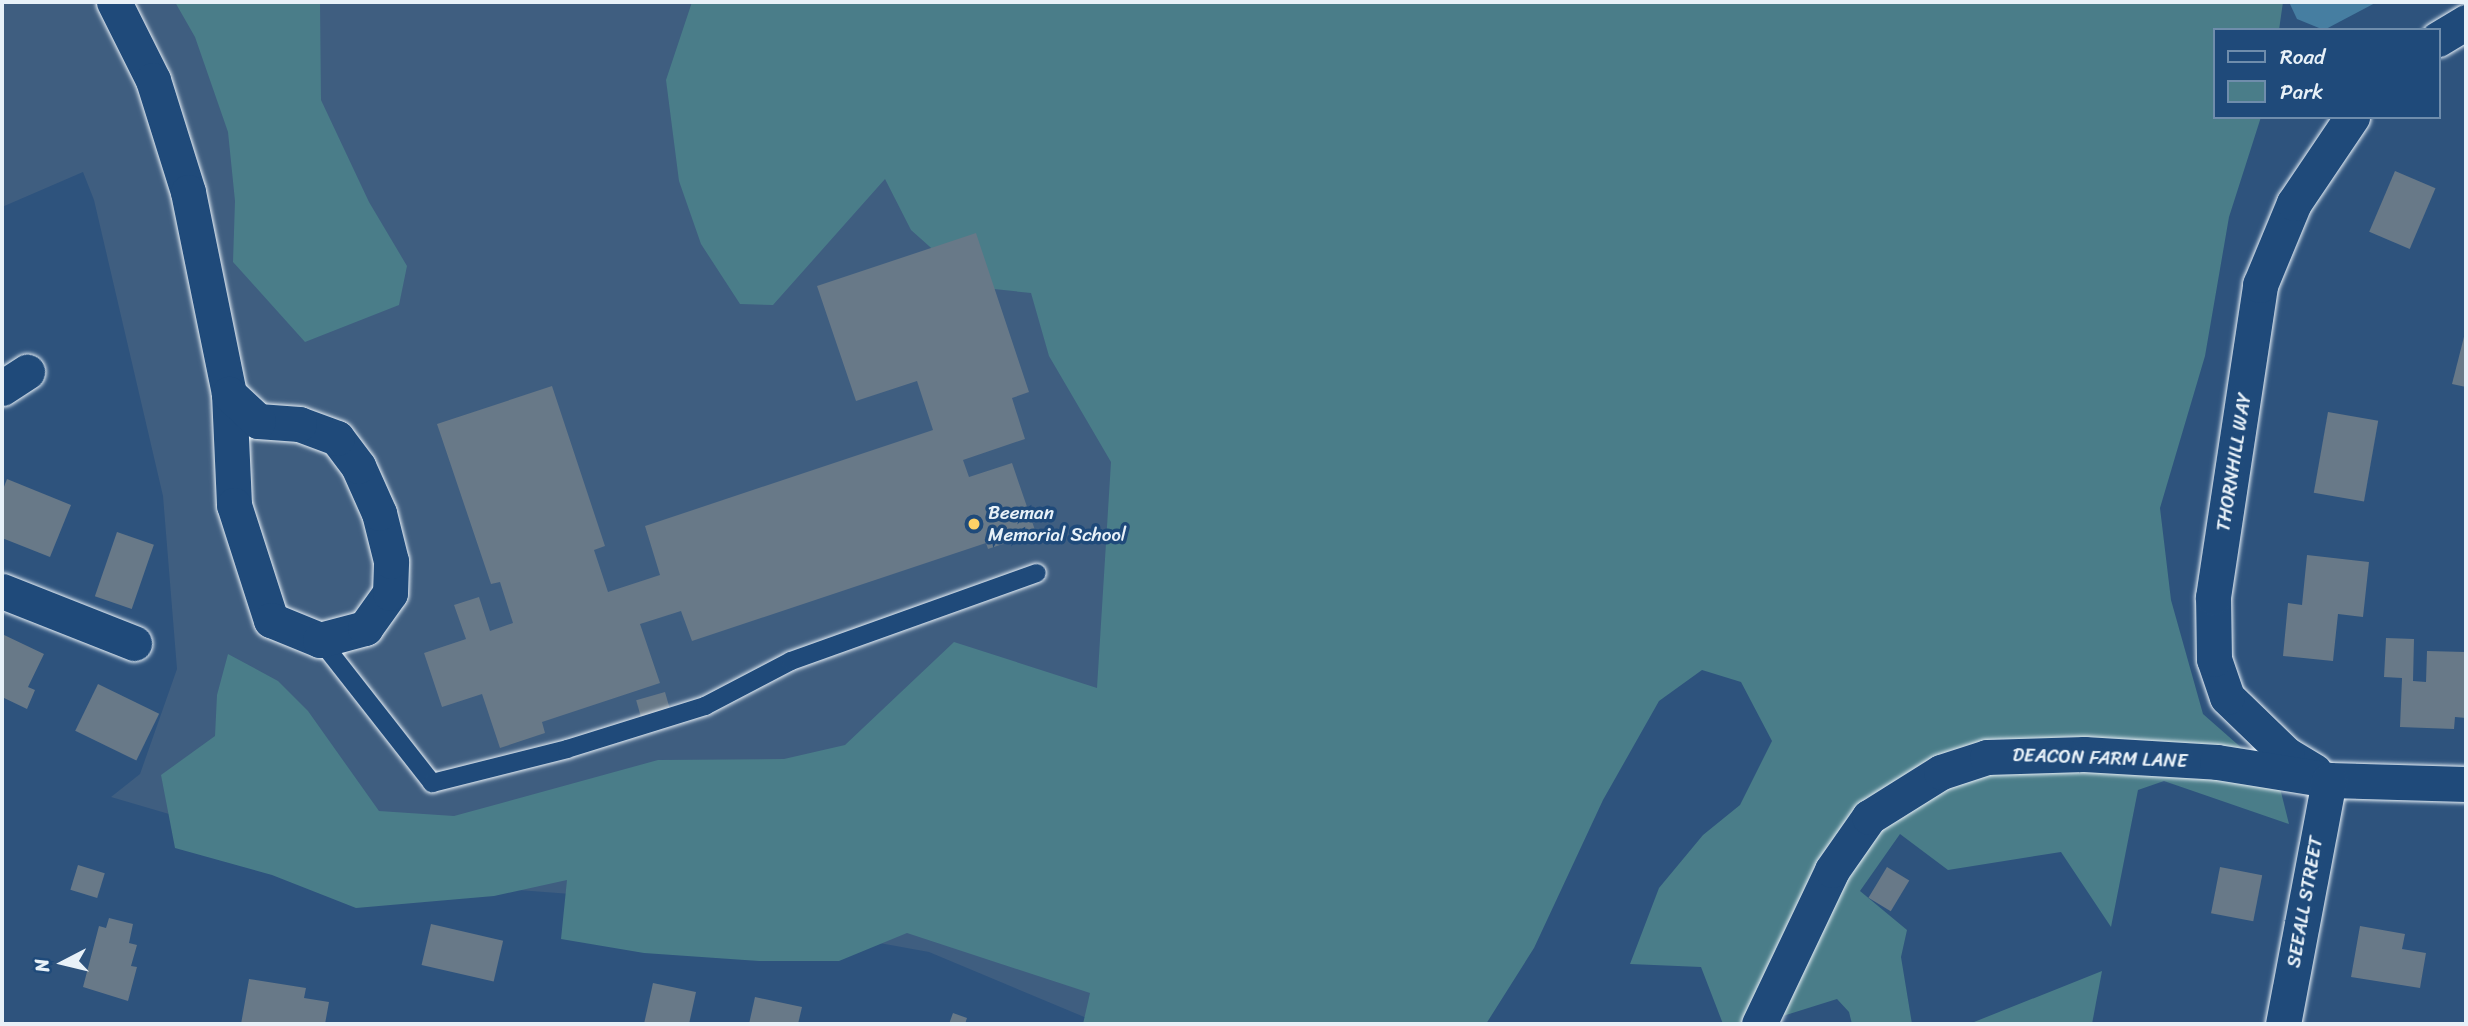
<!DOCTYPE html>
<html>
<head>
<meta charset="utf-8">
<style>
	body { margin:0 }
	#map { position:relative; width:2468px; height:1026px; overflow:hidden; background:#2e537d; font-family:Sriracha,sans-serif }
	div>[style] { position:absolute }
	.built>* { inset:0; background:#3f5e80 }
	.green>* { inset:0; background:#4a7d89 }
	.water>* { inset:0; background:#467ea1 }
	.building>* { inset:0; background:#687988; transform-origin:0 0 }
	.roads { filter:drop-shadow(0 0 2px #e8f1f8) drop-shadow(0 0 2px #e8f1f8) }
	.service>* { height:18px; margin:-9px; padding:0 9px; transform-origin:9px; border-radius:9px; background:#1f4a7a }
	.minor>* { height:35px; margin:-17.5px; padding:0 17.5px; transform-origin:17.5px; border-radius:17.5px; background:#1f4a7a }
	.dots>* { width:19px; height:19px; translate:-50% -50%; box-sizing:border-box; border:4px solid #1f4a7a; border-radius:50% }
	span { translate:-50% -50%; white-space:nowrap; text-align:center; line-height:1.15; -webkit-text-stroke:7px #1f4a7a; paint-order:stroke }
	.street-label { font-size:19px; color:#e8f1f8 }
	.poi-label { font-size:19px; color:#e8f1f8 }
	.left { translate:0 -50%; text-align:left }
	.frame { position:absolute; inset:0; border:4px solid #e8f1f8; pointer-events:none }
	.legend { position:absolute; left:2213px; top:28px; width:228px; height:91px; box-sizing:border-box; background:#1f4a7a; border:2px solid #6f8dac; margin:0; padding:9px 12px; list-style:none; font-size:21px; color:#e8f1f8 }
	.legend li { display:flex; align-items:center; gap:14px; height:35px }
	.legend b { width:35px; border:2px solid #6f8dac }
	.north { position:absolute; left:28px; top:928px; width:70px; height:70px; -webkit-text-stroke:5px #1f4a7a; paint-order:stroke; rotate:263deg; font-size:19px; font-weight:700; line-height:28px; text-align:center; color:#e8f1f8 }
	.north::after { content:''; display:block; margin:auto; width:24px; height:32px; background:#e8f1f8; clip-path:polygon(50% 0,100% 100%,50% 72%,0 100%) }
</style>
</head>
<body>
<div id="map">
	<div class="built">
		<div style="clip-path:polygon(2px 2px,2034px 2px,1101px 1024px,929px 952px,637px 899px,397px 881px,111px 797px,140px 774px,177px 669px,163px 496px,94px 200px,83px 172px,2px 207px)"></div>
	</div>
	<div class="green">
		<div style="clip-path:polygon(175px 2px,320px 2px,321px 100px,369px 202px,407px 266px,399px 305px,305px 342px,233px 262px,235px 201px,228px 132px,195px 37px)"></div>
		<div style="clip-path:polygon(692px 2px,2283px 2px,2279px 30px,2214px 30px,2214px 117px,2261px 117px,2229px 217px,2205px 356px,2160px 508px,2171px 600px,2203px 714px,2278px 780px,2289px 824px,2164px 781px,2138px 790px,2111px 927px,2061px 852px,1948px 870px,1900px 834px,1860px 891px,1907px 930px,1901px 957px,1912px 1024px,1852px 1024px,1849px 1012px,1837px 999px,1757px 1024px,1723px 1024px,1701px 967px,1630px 964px,1659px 888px,1703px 835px,1740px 805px,1772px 741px,1741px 682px,1702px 670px,1659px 701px,1603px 800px,1534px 948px,1486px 1024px,1083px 1024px,1090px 993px,907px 933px,839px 961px,759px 961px,644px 953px,561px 939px,567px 880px,494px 896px,356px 908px,272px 875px,175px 848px,161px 775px,215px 736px,217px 695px,228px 654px,278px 681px,308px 711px,379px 811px,454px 816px,658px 760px,784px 759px,845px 745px,954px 642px,1097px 688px,1111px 462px,1049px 356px,1031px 293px,975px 287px,911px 230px,885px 179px,773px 305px,740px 304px,701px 244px,679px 181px,666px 80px)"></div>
		<div style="clip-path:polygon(2102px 971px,2092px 1024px,1969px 1024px)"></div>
	</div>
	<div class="water">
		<div style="clip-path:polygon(2289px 2px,2377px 2px,2324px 30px,2297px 19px)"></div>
	</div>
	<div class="building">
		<div style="left:2395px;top:171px;width:44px;height:66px;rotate:23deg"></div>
		<div style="clip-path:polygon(976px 233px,1029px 392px,1012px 398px,1025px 439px,963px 460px,969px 477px,1012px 463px,1036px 533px,988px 549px,986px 543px,692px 641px,681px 611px,640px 624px,660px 683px,542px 722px,545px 733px,500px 748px,482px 694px,442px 707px,424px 653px,466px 639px,454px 605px,479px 597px,490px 631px,513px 623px,500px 582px,491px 584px,437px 424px,552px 386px,605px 546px,594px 550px,608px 592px,660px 575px,645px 526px,933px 430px,917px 381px,856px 401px,817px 286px)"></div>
		<div style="clip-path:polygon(2466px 329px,2466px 387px,2452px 384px)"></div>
		<div style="left:2328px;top:412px;width:51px;height:82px;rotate:10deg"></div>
		<div style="clip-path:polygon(7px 479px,71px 505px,50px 557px,2px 538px,2px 492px)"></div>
		<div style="left:117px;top:532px;width:39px;height:68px;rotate:19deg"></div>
		<div style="clip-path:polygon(2307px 555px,2369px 562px,2363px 617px,2338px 614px,2333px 661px,2283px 656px,2288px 603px,2302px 605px)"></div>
		<div style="clip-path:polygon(2px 634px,44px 654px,28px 687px,35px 690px,27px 709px,2px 697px)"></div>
		<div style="clip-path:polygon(2386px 638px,2414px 639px,2413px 681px,2426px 682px,2427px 651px,2466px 652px,2466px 718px,2455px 717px,2454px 729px,2400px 727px,2402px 678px,2384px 677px)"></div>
		<div style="left:98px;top:684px;width:68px;height:52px;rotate:26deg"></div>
		<div style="left:665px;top:692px;width:19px;height:30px;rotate:74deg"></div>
		<div style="left:78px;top:865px;width:28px;height:26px;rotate:17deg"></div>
		<div style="left:1887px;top:867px;width:26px;height:36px;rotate:31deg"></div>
		<div style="left:2220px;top:867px;width:43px;height:47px;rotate:11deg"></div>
		<div style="clip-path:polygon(109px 918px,133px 924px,129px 943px,137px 945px,131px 966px,137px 967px,128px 1001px,83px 987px,99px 926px,106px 928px)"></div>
		<div style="left:431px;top:924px;width:74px;height:42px;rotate:13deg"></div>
		<div style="clip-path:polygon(2360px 926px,2405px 934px,2402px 949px,2426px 953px,2420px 988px,2351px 977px)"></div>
		<div style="clip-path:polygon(249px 979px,306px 988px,304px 998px,329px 1002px,325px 1024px,241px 1024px)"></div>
		<div style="clip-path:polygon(653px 983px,696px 992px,689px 1024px,644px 1024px)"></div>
		<div style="clip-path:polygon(755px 997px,802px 1007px,798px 1024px,749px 1024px)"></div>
		<div style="clip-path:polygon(953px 1013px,967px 1018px,965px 1024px,949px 1024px)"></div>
	</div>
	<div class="roads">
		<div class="service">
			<div style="left:320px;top:640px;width:182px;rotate:51.9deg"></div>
			<div style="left:432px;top:783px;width:139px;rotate:-14.1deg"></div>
			<div style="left:567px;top:749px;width:145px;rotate:-17.3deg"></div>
			<div style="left:705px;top:706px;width:97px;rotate:-27.6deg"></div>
			<div style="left:791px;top:661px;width:261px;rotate:-19.7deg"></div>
		</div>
		<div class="minor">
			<div style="left:114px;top:2px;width:87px;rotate:63.4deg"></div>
			<div style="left:153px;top:80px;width:117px;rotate:72.6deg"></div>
			<div style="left:188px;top:192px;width:206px;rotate:78.5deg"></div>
			<div style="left:229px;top:394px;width:111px;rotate:87.4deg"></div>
			<div style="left:234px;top:505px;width:121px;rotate:72.2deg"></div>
			<div style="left:271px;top:620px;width:53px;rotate:22.2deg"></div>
			<div style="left:320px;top:640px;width:47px;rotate:-14.9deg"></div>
			<div style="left:365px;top:628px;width:43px;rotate:-54.5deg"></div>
			<div style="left:390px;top:593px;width:32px;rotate:-88deg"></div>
			<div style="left:391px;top:561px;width:49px;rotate:-104deg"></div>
			<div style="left:379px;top:513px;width:51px;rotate:-114.1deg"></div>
			<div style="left:358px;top:466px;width:35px;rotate:-127deg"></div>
			<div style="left:337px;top:438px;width:40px;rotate:-159.8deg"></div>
			<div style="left:299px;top:424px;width:41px;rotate:-175.8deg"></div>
			<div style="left:258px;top:421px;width:40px;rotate:-137deg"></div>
			<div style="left:2438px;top:39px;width:33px;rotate:-31deg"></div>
			<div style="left:2px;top:388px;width:30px;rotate:-33deg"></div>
			<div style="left:2px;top:591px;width:142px;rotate:21.5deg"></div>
			<div style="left:2314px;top:771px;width:31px;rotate:-149deg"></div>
			<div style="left:2287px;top:755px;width:83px;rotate:-136deg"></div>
			<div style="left:2227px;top:697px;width:40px;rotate:-108.9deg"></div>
			<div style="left:2214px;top:659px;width:62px;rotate:-90.9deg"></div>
			<div style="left:2213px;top:597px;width:316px;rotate:-81.4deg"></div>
			<div style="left:2260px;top:285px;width:89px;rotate:-67.5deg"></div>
			<div style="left:2294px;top:203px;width:104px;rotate:-56deg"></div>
			<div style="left:1759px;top:1024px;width:170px;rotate:-64.6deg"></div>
			<div style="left:1832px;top:870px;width:65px;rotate:-55.1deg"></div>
			<div style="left:1869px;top:817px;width:85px;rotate:-32deg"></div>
			<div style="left:1941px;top:772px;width:48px;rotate:-18.1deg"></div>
			<div style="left:1987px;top:757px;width:97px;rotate:-1.8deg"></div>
			<div style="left:2084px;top:754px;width:133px;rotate:3.4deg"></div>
			<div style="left:2217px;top:762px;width:113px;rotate:9.1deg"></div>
			<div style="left:2329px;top:780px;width:137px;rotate:1.7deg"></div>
			<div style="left:2283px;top:1024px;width:248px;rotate:-79.3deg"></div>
		</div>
	</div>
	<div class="dots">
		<div style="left:974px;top:524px;background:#ffd166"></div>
	</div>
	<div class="street-label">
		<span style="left:2234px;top:462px;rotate:-81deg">THORNHILL WAY</span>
		<span style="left:2100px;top:758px;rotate:2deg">DEACON FARM LANE</span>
		<span style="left:2305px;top:902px;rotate:-80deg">SEEALL STREET</span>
	</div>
	<div class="poi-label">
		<span class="left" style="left:988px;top:524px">Beeman<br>Memorial School</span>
	</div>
	<div class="frame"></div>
	<ul class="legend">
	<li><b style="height:9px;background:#1f4a7a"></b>Road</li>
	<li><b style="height:19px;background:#4a7d89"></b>Park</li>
	</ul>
	<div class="north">N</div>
</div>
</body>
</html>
